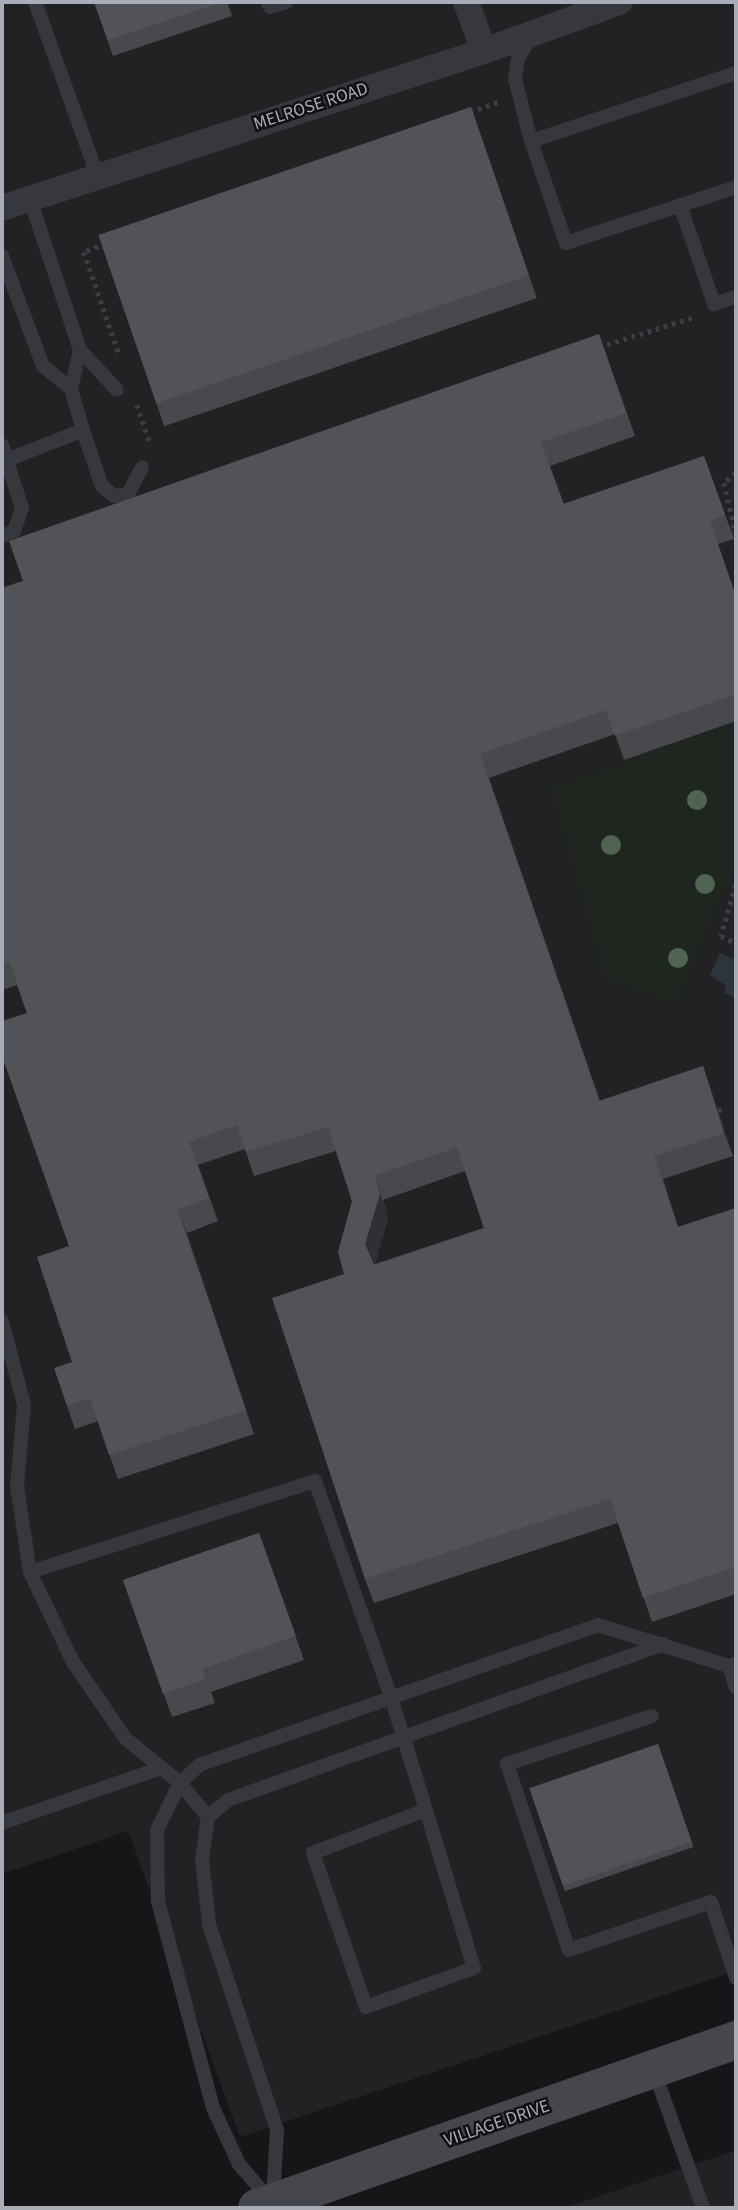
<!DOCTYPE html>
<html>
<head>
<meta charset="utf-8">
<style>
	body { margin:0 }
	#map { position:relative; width:738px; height:2210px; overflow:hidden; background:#161618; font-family:"Source Sans 3",sans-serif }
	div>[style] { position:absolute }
	.built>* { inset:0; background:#222225 }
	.green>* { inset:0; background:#1e261f }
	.water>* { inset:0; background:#2c353c }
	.path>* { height:4.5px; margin-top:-2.25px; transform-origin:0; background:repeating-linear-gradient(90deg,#3d3f44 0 3.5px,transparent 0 8.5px) }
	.lane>* { height:14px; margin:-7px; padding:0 7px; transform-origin:7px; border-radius:7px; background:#37383d }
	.street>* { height:26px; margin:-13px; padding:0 13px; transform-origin:13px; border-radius:13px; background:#37383d }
	.secondary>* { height:38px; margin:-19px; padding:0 19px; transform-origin:19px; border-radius:19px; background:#45474d }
	.trees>* { width:20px; height:20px; margin:-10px; border-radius:50%; background:#506452 }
	.wall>* { inset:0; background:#47494d; transform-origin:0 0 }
	.shaded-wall>* { inset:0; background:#2f3033 }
	.building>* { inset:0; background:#525359; transform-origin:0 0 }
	span { translate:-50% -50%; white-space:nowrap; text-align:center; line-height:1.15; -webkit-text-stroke:5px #111113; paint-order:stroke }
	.street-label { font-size:18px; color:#a8adb8 }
	.frame { position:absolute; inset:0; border:4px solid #a8adb8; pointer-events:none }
</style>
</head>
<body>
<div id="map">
	<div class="built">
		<div style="clip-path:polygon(2px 2px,736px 2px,736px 1971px,240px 2137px,128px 1831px,2px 1874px)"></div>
		<div style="clip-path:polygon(736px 2151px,736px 2208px,563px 2208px,707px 2160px)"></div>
	</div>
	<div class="green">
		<div style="clip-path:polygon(736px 723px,736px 860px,677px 1006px,604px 978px,550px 787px)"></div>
	</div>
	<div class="water">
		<div style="clip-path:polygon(720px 953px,736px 960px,734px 997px,724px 993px,726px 986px,710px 975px)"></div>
	</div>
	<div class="path">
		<div style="left:470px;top:112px;width:30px;rotate:-20deg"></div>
		<div style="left:106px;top:244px;width:23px;rotate:160deg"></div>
		<div style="left:84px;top:252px;width:108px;rotate:71.1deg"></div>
		<div style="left:599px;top:347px;width:100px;rotate:-17.5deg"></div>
		<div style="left:137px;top:405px;width:43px;rotate:71.1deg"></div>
		<div style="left:736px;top:473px;width:16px;rotate:140deg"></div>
		<div style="left:724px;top:483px;width:52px;rotate:76.8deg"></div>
		<div style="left:736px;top:885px;width:53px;rotate:106.4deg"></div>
		<div style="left:721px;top:936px;width:17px;rotate:25deg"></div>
		<div style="left:718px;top:1110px;width:8px;rotate:-14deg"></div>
	</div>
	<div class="lane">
		<div style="left:35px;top:2px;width:186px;rotate:70.2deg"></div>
		<div style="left:268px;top:2px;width:5px;rotate:68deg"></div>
		<div style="left:270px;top:7px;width:17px;rotate:-17deg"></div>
		<div style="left:736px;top:73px;width:216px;rotate:161.6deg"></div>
		<div style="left:531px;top:141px;width:108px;rotate:71.1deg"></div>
		<div style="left:566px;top:243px;width:179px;rotate:-18.2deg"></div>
		<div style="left:531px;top:141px;width:64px;rotate:-104.5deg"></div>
		<div style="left:515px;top:79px;width:21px;rotate:-82deg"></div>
		<div style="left:518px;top:58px;width:25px;rotate:-58deg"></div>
		<div style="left:680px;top:205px;width:105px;rotate:71deg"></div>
		<div style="left:714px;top:304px;width:23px;rotate:-18deg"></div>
		<div style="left:2px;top:256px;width:117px;rotate:69.6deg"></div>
		<div style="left:43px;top:366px;width:36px;rotate:39deg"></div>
		<div style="left:71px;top:389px;width:40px;rotate:-77deg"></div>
		<div style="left:80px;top:350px;width:159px;rotate:-108.3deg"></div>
		<div style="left:80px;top:350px;width:54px;rotate:47.2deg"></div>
		<div style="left:83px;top:430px;width:59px;rotate:71.3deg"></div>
		<div style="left:102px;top:486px;width:16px;rotate:40deg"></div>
		<div style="left:114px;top:496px;width:14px;rotate:-8deg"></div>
		<div style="left:128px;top:494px;width:30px;rotate:-62deg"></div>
		<div style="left:2px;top:445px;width:66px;rotate:72.4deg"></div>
		<div style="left:22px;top:508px;width:24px;rotate:109deg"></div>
		<div style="left:14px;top:531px;width:13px;rotate:157deg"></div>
		<div style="left:7px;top:460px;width:82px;rotate:-21.5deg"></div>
		<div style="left:83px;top:430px;width:43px;rotate:-106.3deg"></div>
		<div style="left:2px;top:1321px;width:87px;rotate:75.3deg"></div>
		<div style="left:24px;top:1405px;width:81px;rotate:94.9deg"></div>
		<div style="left:17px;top:1486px;width:87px;rotate:81.4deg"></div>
		<div style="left:30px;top:1572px;width:100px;rotate:64.5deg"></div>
		<div style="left:73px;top:1662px;width:92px;rotate:55.6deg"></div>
		<div style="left:125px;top:1738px;width:71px;rotate:39.3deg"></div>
		<div style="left:180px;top:1783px;width:44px;rotate:50.5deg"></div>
		<div style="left:30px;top:1572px;width:299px;rotate:-17.7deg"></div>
		<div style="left:315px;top:1481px;width:229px;rotate:70.6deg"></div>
		<div style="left:391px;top:1697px;width:118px;rotate:72.8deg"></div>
		<div style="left:426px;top:1810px;width:165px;rotate:73.1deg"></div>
		<div style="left:474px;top:1968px;width:115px;rotate:160.1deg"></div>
		<div style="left:366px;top:2007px;width:163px;rotate:-109deg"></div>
		<div style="left:313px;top:1853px;width:121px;rotate:-20.8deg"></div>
		<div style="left:729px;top:1666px;width:23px;rotate:72deg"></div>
		<div style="left:652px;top:1716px;width:153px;rotate:161.7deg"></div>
		<div style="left:507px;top:1764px;width:196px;rotate:71.6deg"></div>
		<div style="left:569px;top:1950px;width:150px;rotate:-18.7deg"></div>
		<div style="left:711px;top:1902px;width:80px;rotate:71.8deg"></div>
		<div style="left:2px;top:1823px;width:168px;rotate:-19.1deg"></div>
		<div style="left:654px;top:2071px;width:145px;rotate:70.3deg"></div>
		<div style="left:273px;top:2198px;width:68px;rotate:-86.6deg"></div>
		<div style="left:277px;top:2130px;width:217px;rotate:-108.3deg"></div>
		<div style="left:209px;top:1924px;width:65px;rotate:-96.1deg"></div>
		<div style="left:202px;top:1859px;width:42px;rotate:-81.9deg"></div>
		<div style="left:208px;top:1817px;width:26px;rotate:-40deg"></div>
		<div style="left:228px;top:1800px;width:463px;rotate:-19.7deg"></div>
		<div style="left:269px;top:2199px;width:46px;rotate:-130.6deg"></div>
		<div style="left:239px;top:2164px;width:62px;rotate:-114.9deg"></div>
		<div style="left:213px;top:2108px;width:213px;rotate:-104.9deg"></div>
		<div style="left:158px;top:1902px;width:72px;rotate:-90.8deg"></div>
		<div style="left:157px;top:1830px;width:52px;rotate:-63.9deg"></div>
		<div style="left:180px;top:1783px;width:26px;rotate:-43deg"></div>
		<div style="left:199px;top:1765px;width:423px;rotate:-19.3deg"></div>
		<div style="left:598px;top:1625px;width:137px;rotate:17.4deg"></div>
		<div style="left:729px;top:1666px;width:7px;rotate:-16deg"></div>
	</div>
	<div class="street">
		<div style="left:466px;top:2px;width:52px;rotate:69.8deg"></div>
		<div style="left:2px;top:208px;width:507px;rotate:-18.04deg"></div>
		<div style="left:484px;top:51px;width:144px;rotate:-19.9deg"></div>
	</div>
	<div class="secondary">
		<div style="left:257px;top:2208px;width:508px;rotate:-19.33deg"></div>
	</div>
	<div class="trees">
		<div style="left:697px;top:800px"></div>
		<div style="left:611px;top:845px"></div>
		<div style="left:705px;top:884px"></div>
		<div style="left:678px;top:958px"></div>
	</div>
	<div class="wall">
		<div style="clip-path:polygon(94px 2px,227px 2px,232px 16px,113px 56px)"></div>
		<div style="left:471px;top:107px;width:202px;height:394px;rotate:71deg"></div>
		<div style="clip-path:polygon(evenodd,599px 334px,635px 436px,550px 466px,564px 504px,704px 456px,734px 539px,718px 544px,736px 596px,736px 721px,624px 760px,615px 734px,489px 778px,600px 1101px,703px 1066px,733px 1156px,663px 1179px,678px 1227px,736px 1208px,736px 1594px,652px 1622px,618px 1523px,374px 1603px,365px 1579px,344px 1274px,352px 1201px,336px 1151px,254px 1176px,245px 1149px,198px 1165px,218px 1221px,187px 1233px,254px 1434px,118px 1479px,98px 1421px,75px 1429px,67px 1406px,72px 1362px,69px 1246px,27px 1013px,17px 985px,2px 990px,2px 588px,23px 581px,599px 334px,465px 1171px,484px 1228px,375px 1264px,388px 1217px,383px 1200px,465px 1171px)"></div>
		<div style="clip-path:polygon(259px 1533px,304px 1660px,211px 1692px,215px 1703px,172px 1717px,123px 1580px)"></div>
		<div style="left:658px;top:1744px;width:109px;height:136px;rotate:71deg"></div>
	</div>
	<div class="shaded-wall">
		<div style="clip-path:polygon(703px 1066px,733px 1156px,724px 1133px)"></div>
		<div style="clip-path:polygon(375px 1176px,388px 1217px,374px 1267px,365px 1244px)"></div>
		<div style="clip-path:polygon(178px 1210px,187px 1233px,254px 1434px,246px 1410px)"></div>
	</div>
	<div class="building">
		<div style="clip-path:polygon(94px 2px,222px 2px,108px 40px)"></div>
		<div style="left:471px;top:107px;width:178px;height:394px;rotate:71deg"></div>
		<div style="clip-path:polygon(evenodd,599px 334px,626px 413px,541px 442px,563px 504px,704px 456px,725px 515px,710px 521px,736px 597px,736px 694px,615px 736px,606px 710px,480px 754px,599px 1101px,703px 1066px,724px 1133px,654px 1156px,678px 1227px,736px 1208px,736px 1567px,643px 1598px,610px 1499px,365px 1579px,272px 1298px,344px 1274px,338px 1252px,352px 1201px,328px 1127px,246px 1152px,237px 1125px,189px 1142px,209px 1198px,178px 1210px,246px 1410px,109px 1455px,90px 1398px,67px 1406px,54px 1368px,72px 1362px,37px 1257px,69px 1246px,2px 1056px,2px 1021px,27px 1013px,9px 961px,2px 964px,2px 588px,23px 581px,9px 541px,599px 334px,457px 1147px,484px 1228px,374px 1265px,365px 1244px,380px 1194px,375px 1176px,457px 1147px)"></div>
		<div style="clip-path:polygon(259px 1533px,296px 1636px,202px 1669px,206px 1679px,163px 1694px,123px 1580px)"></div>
		<div style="left:658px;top:1744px;width:103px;height:136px;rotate:71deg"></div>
	</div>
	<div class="street-label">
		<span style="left:311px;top:107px;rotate:-18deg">MELROSE ROAD</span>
		<span style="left:497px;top:2124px;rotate:-19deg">VILLAGE DRIVE</span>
	</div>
	<div class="frame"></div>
</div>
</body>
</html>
